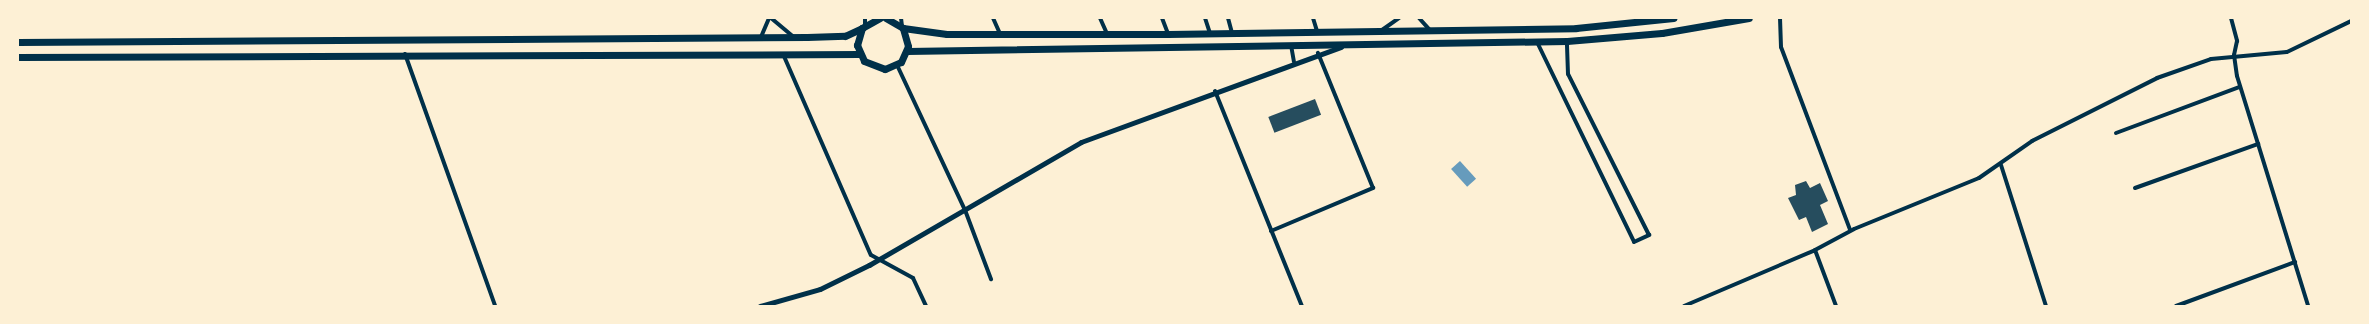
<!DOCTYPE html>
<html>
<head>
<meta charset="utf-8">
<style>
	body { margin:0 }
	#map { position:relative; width:2369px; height:324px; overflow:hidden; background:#fdf0d5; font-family:Merriweather,serif }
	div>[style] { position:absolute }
	.water>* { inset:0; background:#669bbc; transform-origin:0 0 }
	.building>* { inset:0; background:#264d5e; transform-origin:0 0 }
	.minor>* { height:4px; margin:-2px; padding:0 2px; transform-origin:2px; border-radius:2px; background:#003049 }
	.tertiary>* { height:5px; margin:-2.5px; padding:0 2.5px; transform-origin:2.5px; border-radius:2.5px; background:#003049 }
	.primary>* { height:7px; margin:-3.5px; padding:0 3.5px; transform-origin:3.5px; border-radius:3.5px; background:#003049 }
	span { translate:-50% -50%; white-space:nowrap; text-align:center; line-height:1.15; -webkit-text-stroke:4px #fdf0d5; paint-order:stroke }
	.frame { position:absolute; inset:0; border:19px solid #fdf0d5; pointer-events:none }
</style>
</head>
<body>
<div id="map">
	<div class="water">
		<div style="left:1460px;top:161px;width:24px;height:12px;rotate:48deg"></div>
	</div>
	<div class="building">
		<div style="left:1315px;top:99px;width:17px;height:50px;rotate:69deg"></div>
		<div style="clip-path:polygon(1806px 181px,1810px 188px,1820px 183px,1828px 201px,1820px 205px,1828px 224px,1812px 232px,1806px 217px,1799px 220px,1788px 198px,1796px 195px,1795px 185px)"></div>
	</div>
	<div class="minor">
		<div style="left:771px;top:18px;width:30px;rotate:40deg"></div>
		<div style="left:901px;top:18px;width:8px;rotate:83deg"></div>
		<div style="left:993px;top:18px;width:17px;rotate:66deg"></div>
		<div style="left:1100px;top:18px;width:17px;rotate:66deg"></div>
		<div style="left:1162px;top:18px;width:17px;rotate:69deg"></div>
		<div style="left:1205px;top:18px;width:16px;rotate:72deg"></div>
		<div style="left:1228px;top:18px;width:16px;rotate:75deg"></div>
		<div style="left:1313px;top:18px;width:14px;rotate:73deg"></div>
		<div style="left:1419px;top:18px;width:15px;rotate:48deg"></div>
		<div style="left:1780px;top:18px;width:29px;rotate:88deg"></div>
		<div style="left:1781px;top:47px;width:196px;rotate:69.3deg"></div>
		<div style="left:2231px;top:18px;width:24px;rotate:75deg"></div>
		<div style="left:2237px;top:41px;width:14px;rotate:102deg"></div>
		<div style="left:2234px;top:55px;width:21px;rotate:82deg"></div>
		<div style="left:2237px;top:76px;width:241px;rotate:72.8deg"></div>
		<div style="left:865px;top:25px;width:7px;rotate:-90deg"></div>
		<div style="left:1382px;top:30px;width:21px;rotate:-35deg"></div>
		<div style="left:761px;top:37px;width:21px;rotate:-67deg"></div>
		<div style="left:1537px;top:42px;width:222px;rotate:64.1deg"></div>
		<div style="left:1634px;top:242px;width:17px;rotate:-25deg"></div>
		<div style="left:1649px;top:235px;width:180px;rotate:-116.7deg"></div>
		<div style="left:1568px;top:74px;width:33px;rotate:-92deg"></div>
		<div style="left:1291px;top:45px;width:17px;rotate:80deg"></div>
		<div style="left:405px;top:54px;width:268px;rotate:70.3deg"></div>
		<div style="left:783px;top:54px;width:219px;rotate:66.4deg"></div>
		<div style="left:871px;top:255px;width:48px;rotate:28.7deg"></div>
		<div style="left:913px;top:278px;width:31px;rotate:65deg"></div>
		<div style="left:897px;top:65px;width:160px;rotate:64.9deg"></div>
		<div style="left:965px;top:210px;width:74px;rotate:69.4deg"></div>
		<div style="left:1215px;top:91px;width:232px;rotate:68deg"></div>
		<div style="left:2116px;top:133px;width:132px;rotate:-20.4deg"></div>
		<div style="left:2001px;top:165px;width:148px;rotate:72.3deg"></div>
		<div style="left:2135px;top:188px;width:131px;rotate:-19.7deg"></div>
		<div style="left:1271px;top:231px;width:111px;rotate:-22.9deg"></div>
		<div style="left:1373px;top:188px;width:146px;rotate:-112.2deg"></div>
		<div style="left:1815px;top:250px;width:60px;rotate:69.4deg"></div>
		<div style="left:1684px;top:306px;width:142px;rotate:-23.1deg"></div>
		<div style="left:1815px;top:250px;width:44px;rotate:-28.3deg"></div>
		<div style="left:1854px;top:229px;width:135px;rotate:-22.2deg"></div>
		<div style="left:1979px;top:178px;width:65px;rotate:-34.9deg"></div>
		<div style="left:2032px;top:141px;width:140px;rotate:-26.7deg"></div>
		<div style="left:2157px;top:78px;width:57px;rotate:-19.4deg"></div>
		<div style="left:2211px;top:59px;width:76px;rotate:-5.3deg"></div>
		<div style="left:2287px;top:52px;width:71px;rotate:-25.8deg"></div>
		<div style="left:2176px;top:306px;width:127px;rotate:-20.3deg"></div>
	</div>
	<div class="tertiary">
		<div style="left:760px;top:306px;width:62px;rotate:-15.8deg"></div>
		<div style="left:820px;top:289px;width:55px;rotate:-26.1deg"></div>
		<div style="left:869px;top:265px;width:245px;rotate:-30.1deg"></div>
		<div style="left:1081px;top:142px;width:277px;rotate:-20.1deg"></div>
	</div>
	<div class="primary">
		<div style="left:880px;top:18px;width:21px;rotate:151deg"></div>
		<div style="left:862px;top:28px;width:18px;rotate:106deg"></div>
		<div style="left:857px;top:45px;width:17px;rotate:66deg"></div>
		<div style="left:864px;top:61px;width:22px;rotate:21deg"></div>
		<div style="left:885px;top:69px;width:17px;rotate:-24deg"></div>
		<div style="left:901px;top:62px;width:17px;rotate:-66deg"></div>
		<div style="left:908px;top:46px;width:19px;rotate:-106deg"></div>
		<div style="left:903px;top:28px;width:20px;rotate:-150deg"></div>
		<div style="left:903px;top:28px;width:44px;rotate:7.8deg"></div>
		<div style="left:947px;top:34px;width:221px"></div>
		<div style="left:1168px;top:34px;width:408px;rotate:-0.8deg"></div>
		<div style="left:1576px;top:28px;width:98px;rotate:-5.9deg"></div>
		<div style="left:18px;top:42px;width:789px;rotate:-0.36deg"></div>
		<div style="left:807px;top:37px;width:38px;rotate:-2deg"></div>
		<div style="left:845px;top:36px;width:19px;rotate:-25deg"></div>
		<div style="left:907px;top:51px;width:660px;rotate:-0.87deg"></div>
		<div style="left:1567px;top:41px;width:95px;rotate:-4.8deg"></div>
		<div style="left:1662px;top:33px;width:88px;rotate:-9.8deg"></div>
		<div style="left:18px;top:57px;width:841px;rotate:-0.2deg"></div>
	</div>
	<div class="frame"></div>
</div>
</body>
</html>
